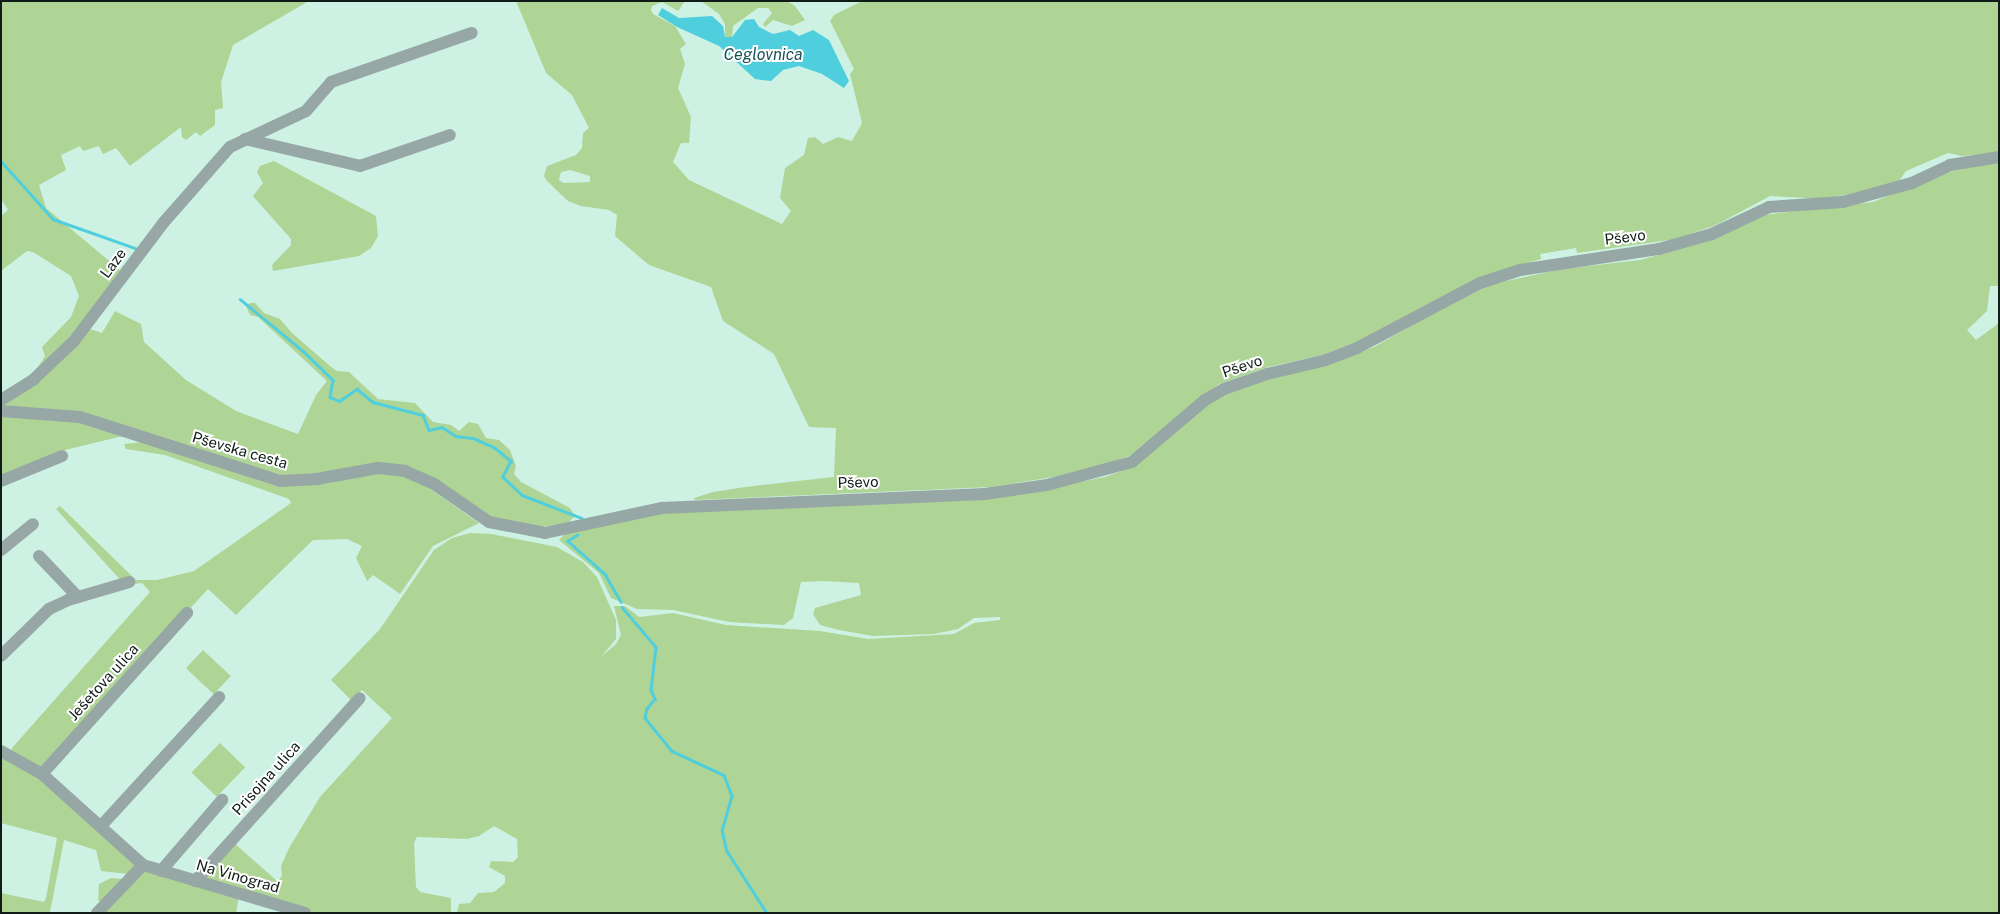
<!DOCTYPE html>
<html>
<head>
<meta charset="utf-8">
<style>
	body { margin:0 }
	#map { position:relative; width:2000px; height:914px; overflow:hidden; background:#cdf2e4; font-family:"Public Sans",sans-serif }
	div>[style] { position:absolute }
	.green>* { inset:0; background:#aed595; transform-origin:0 0 }
	.water>* { inset:0; background:#4fcedd }
	.stream>* { height:2.5px; margin:-1.25px; padding:0 1.25px; transform-origin:1.25px; border-radius:1.25px; background:#4fcedd }
	.minor>* { height:12px; margin:-6px; padding:0 6px; transform-origin:6px; border-radius:6px; background:#97a7a5 }
	span { translate:-50% -50%; white-space:nowrap; text-align:center; line-height:1.15; -webkit-text-stroke:4px #fff; paint-order:stroke }
	.street-label { font-size:15px; color:#0f1c17 }
	.water-label { font-size:16px; color:#1a5157; font-style:italic }
	.frame { position:absolute; inset:0; border:2px solid #0f1c17; pointer-events:none }
</style>
</head>
<body>
<div id="map">
	<div class="green">
		<div style="clip-path:polygon(1px 1px,309px 1px,233px 45px,221px 82px,223px 108px,215px 110px,215px 125px,200px 136px,196px 132px,186px 140px,182px 137px,181px 127px,130px 166px,116px 148px,103px 154px,99px 146px,83px 151px,80px 146px,61px 155px,66px 170px,39px 185px,46px 208px,120px 270px,83px 322px,47px 364px,34px 373px,45px 356px,42px 347px,71px 317px,79px 296px,71px 276px,33px 252px,27px 251px,1px 271px,1px 216px,8px 210px,1px 199px)"></div>
		<div style="clip-path:polygon(evenodd,516px 1px,685px 1px,678px 11px,662px 2px,652px 6px,651px 10px,653px 14px,675px 26px,686px 44px,680px 49px,685px 64px,678px 88px,691px 117px,689px 143px,681px 143px,673px 162px,689px 180px,782px 224px,791px 211px,780px 198px,785px 168px,804px 155px,808px 138px,815px 137px,823px 144px,838px 137px,852px 141px,862px 123px,850px 74px,854px 69px,830px 21px,834px 15px,862px 1px,1999px 1px,1999px 153px,1962px 156px,1948px 153px,1906px 171px,1897px 184px,1872px 190px,1825px 199px,1770px 196px,1716px 225px,1676px 239px,1577px 253px,1576px 248px,1540px 254px,1541px 259px,1481px 277px,1371px 336px,1323px 355px,1268px 367px,1219px 384px,1132px 455px,1078px 473px,991px 487px,695px 500px,694px 498px,713px 492px,745px 487px,834px 477px,836px 428px,809px 427px,774px 354px,723px 321px,711px 287px,649px 265px,615px 236px,617px 215px,609px 210px,581px 206px,568px 201px,547px 181px,544px 176px,547px 166px,576px 155px,582px 148px,583px 133px,589px 128px,572px 95px,546px 73px,516px 1px,570px 170px,590px 176px,590px 182px,563px 183px,559px 180px,561px 172px,570px 170px)"></div>
		<div style="clip-path:polygon(701px 1px,787px 1px,795px 6px,805px 20px,792px 26px,773px 20px,765px 27px,763px 24px,772px 13px,768px 8px,758px 8px,733px 26px,732px 37px,725px 37px,725px 24px,719px 14px)"></div>
		<div style="clip-path:polygon(274px 161px,376px 216px,378px 236px,371px 248px,359px 256px,273px 271px,272px 265px,291px 245px,291px 239px,253px 196px,263px 183px,257px 172px,260px 166px)"></div>
		<div style="clip-path:polygon(1999px 161px,1999px 286px,1990px 286px,1987px 311px,1967px 330px,1976px 340px,1999px 323px,1999px 913px,457px 913px,459px 904px,470px 903px,478px 893px,494px 892px,505px 883px,505px 876px,489px 867px,491px 861px,513px 862px,518px 857px,517px 839px,494px 826px,479px 836px,467px 839px,417px 837px,414px 843px,416px 887px,420px 892px,451px 898px,451px 913px,311px 913px,202px 879px,233px 842px,277px 881px,282px 876px,281px 866px,289px 848px,320px 797px,392px 718px,362px 690px,351px 700px,331px 680px,380px 629px,434px 550px,452px 538px,470px 533px,491px 534px,557px 547px,583px 562px,597px 577px,616px 620px,616px 639px,601px 657px,616px 644px,621px 635px,614px 606px,625px 606px,639px 617px,673px 613px,726px 625px,820px 631px,868px 639px,954px 634px,974px 623px,1000px 620px,1000px 617px,974px 618px,958px 629px,934px 634px,873px 636px,839px 630px,820px 625px,813px 614px,815px 608px,861px 595px,859px 583px,822px 581px,801px 582px,793px 618px,784px 625px,729px 622px,673px 610px,637px 609px,611px 598px,599px 573px,559px 540px,566px 533px,643px 515px,1065px 485px,1105px 477px,1135px 466px,1210px 403px,1242px 387px,1331px 363px,1374px 347px,1453px 302px,1492px 284px,1562px 269px,1640px 260px,1677px 250px,1764px 215px,1873px 202px,1948px 172px)"></div>
		<div style="clip-path:polygon(250px 303px,255px 303px,264px 313px,280px 319px,292px 333px,330px 366px,337px 371px,349px 372px,378px 399px,415px 403px,433px 422px,451px 425px,459px 431px,469px 422px,478px 424px,486px 438px,499px 440px,510px 450px,516px 466px,514px 474px,521px 482px,570px 508px,575px 516px,567px 524px,542px 527px,491px 518px,436px 479px,337px 471px,285px 476px,131px 434px,65px 450px,1px 476px,1px 404px,90px 329px,102px 333px,115px 311px,141px 324px,144px 342px,186px 380px,236px 411px,298px 434px,316px 395px,327px 381px,258px 317px,250px 315px,246px 306px)"></div>
		<div style="clip-path:polygon(142px 442px,265px 482px,325px 484px,361px 474px,396px 474px,420px 482px,479px 523px,433px 546px,400px 594px,373px 575px,367px 581px,356px 558px,362px 546px,347px 539px,313px 540px,236px 615px,208px 589px,43px 768px,12px 752px,12px 748px,150px 592px,142px 583px,125px 585px,56px 509px,60px 506px,136px 580px,157px 580px,194px 571px,291px 503px,289px 499px,165px 455px,126px 449px,124px 444px)"></div>
		<div style="left:203px;top:650px;width:38px;height:25px;rotate:43deg"></div>
		<div style="left:220px;top:743px;width:35px;height:41px;rotate:44deg"></div>
		<div style="clip-path:polygon(1px 754px,32px 771px,136px 864px,129px 874px,101px 871px,96px 850px,64px 840px,50px 912px,53px 913px,1px 913px,1px 893px,44px 902px,46px 898px,57px 838px,1px 823px)"></div>
		<div style="clip-path:polygon(145px 871px,239px 896px,236px 913px,100px 913px)"></div>
		<div style="clip-path:polygon(111px 878px,122px 879px,102px 901px,98px 901px,99px 884px)"></div>
	</div>
	<div class="water">
		<div style="clip-path:polygon(662px 8px,679px 18px,712px 16px,723px 26px,725px 37px,732px 37px,745px 20px,754px 19px,759px 27px,773px 34px,790px 30px,799px 36px,813px 30px,829px 40px,849px 81px,844px 88px,822px 74px,799px 66px,783px 70px,771px 81px,755px 79px,719px 46px,677px 27px,658px 15px)"></div>
	</div>
	<div class="stream">
		<div style="left:1px;top:161px;width:78px;rotate:48.1deg"></div>
		<div style="left:53px;top:219px;width:87px;rotate:19.5deg"></div>
		<div style="left:240px;top:299px;width:82px;rotate:39.5deg"></div>
		<div style="left:303px;top:351px;width:42px;rotate:44deg"></div>
		<div style="left:333px;top:380px;width:17px;rotate:100deg"></div>
		<div style="left:330px;top:397px;width:10px;rotate:24deg"></div>
		<div style="left:339px;top:401px;width:22px;rotate:-34deg"></div>
		<div style="left:357px;top:389px;width:21px;rotate:39deg"></div>
		<div style="left:373px;top:402px;width:52px;rotate:14.6deg"></div>
		<div style="left:423px;top:415px;width:16px;rotate:68deg"></div>
		<div style="left:429px;top:430px;width:13px;rotate:-13deg"></div>
		<div style="left:442px;top:427px;width:17px;rotate:33deg"></div>
		<div style="left:456px;top:436px;width:17px;rotate:7deg"></div>
		<div style="left:473px;top:438px;width:24px;rotate:24deg"></div>
		<div style="left:495px;top:448px;width:21px;rotate:39deg"></div>
		<div style="left:511px;top:461px;width:18px;rotate:117deg"></div>
		<div style="left:503px;top:477px;width:26px;rotate:43deg"></div>
		<div style="left:522px;top:495px;width:64px;rotate:21deg"></div>
		<div style="left:578px;top:535px;width:12px;rotate:149deg"></div>
		<div style="left:568px;top:541px;width:50px;rotate:41.7deg"></div>
		<div style="left:605px;top:574px;width:32px;rotate:60deg"></div>
		<div style="left:622px;top:607px;width:52px;rotate:49.6deg"></div>
		<div style="left:656px;top:647px;width:43px;rotate:96.6deg"></div>
		<div style="left:651px;top:690px;width:10px;rotate:66deg"></div>
		<div style="left:655px;top:699px;width:13px;rotate:129deg"></div>
		<div style="left:647px;top:709px;width:9px;rotate:103deg"></div>
		<div style="left:645px;top:718px;width:43px;rotate:50.7deg"></div>
		<div style="left:672px;top:751px;width:57px;rotate:24.8deg"></div>
		<div style="left:724px;top:775px;width:22px;rotate:69deg"></div>
		<div style="left:732px;top:796px;width:35px;rotate:106deg"></div>
		<div style="left:722px;top:830px;width:22px;rotate:77deg"></div>
		<div style="left:727px;top:851px;width:74px;rotate:57.2deg"></div>
	</div>
	<div class="minor">
		<div style="left:245px;top:139px;width:118px;rotate:13.2deg"></div>
		<div style="left:360px;top:166px;width:95px;rotate:-19deg"></div>
		<div style="left:1px;top:400px;width:39px;rotate:-32deg"></div>
		<div style="left:34px;top:379px;width:55px;rotate:-43.5deg"></div>
		<div style="left:74px;top:341px;width:149px;rotate:-52.9deg"></div>
		<div style="left:164px;top:222px;width:100px;rotate:-48.7deg"></div>
		<div style="left:230px;top:147px;width:84px;rotate:-25.3deg"></div>
		<div style="left:306px;top:111px;width:38px;rotate:-49deg"></div>
		<div style="left:331px;top:82px;width:149px;rotate:-19.2deg"></div>
		<div style="left:1px;top:411px;width:79px;rotate:4.3deg"></div>
		<div style="left:80px;top:417px;width:210px;rotate:17.7deg"></div>
		<div style="left:280px;top:481px;width:37px;rotate:-3deg"></div>
		<div style="left:317px;top:479px;width:62px;rotate:-10.2deg"></div>
		<div style="left:378px;top:468px;width:27px;rotate:6deg"></div>
		<div style="left:405px;top:471px;width:32px;rotate:24deg"></div>
		<div style="left:434px;top:484px;width:67px;rotate:34.6deg"></div>
		<div style="left:489px;top:522px;width:57px;rotate:11.1deg"></div>
		<div style="left:545px;top:533px;width:120px;rotate:-12.1deg"></div>
		<div style="left:662px;top:508px;width:323px;rotate:-2.5deg"></div>
		<div style="left:985px;top:494px;width:63px;rotate:-8.3deg"></div>
		<div style="left:1047px;top:485px;width:88px;rotate:-15.1deg"></div>
		<div style="left:1132px;top:462px;width:96px;rotate:-40.3deg"></div>
		<div style="left:1205px;top:400px;width:22px;rotate:-30deg"></div>
		<div style="left:1224px;top:389px;width:46px;rotate:-19.2deg"></div>
		<div style="left:1267px;top:374px;width:61px;rotate:-13.3deg"></div>
		<div style="left:1326px;top:360px;width:33px;rotate:-21deg"></div>
		<div style="left:1357px;top:348px;width:139px;rotate:-27.9deg"></div>
		<div style="left:1480px;top:283px;width:42px;rotate:-18deg"></div>
		<div style="left:1520px;top:270px;width:141px;rotate:-8.6deg"></div>
		<div style="left:1659px;top:249px;width:55px;rotate:-15.8deg"></div>
		<div style="left:1712px;top:234px;width:63px;rotate:-25.3deg"></div>
		<div style="left:1769px;top:207px;width:74px;rotate:-3.9deg"></div>
		<div style="left:1843px;top:202px;width:72px;rotate:-15.4deg"></div>
		<div style="left:1912px;top:183px;width:42px;rotate:-25.3deg"></div>
		<div style="left:1950px;top:165px;width:50px;rotate:-9.3deg"></div>
		<div style="left:1px;top:481px;width:66px;rotate:-22.3deg"></div>
		<div style="left:1px;top:550px;width:41px;rotate:-39.1deg"></div>
		<div style="left:39px;top:556px;width:57px;rotate:46.4deg"></div>
		<div style="left:1px;top:656px;width:67px;rotate:-44.4deg"></div>
		<div style="left:49px;top:609px;width:21px;rotate:-25deg"></div>
		<div style="left:68px;top:600px;width:64px;rotate:-16.4deg"></div>
		<div style="left:1px;top:751px;width:47px;rotate:29.3deg"></div>
		<div style="left:42px;top:774px;width:136px;rotate:42deg"></div>
		<div style="left:143px;top:865px;width:169px;rotate:16.5deg"></div>
		<div style="left:42px;top:774px;width:217px;rotate:-48deg"></div>
		<div style="left:101px;top:826px;width:175px;rotate:-47.5deg"></div>
		<div style="left:161px;top:871px;width:94px;rotate:-49.3deg"></div>
		<div style="left:195px;top:881px;width:246px;rotate:-48deg"></div>
		<div style="left:97px;top:913px;width:66px;rotate:-46.2deg"></div>
	</div>
	<div class="street-label">
		<span style="left:1625px;top:237px;rotate:-7deg">Pševo</span>
		<span style="left:113px;top:263px;rotate:-54deg">Laze</span>
		<span style="left:1242px;top:366px;rotate:-19deg">Pševo</span>
		<span style="left:240px;top:450px;rotate:16deg">Pševska cesta</span>
		<span style="left:858px;top:482px;rotate:-2deg">Pševo</span>
		<span style="left:103px;top:682px;rotate:-48deg">Ješetova ulica</span>
		<span style="left:266px;top:778px;rotate:-48deg">Prisojna ulica</span>
		<span style="left:238px;top:876px;rotate:16deg">Na Vinograd</span>
	</div>
	<div class="water-label">
		<span style="left:763px;top:55px">Ceglovnica</span>
	</div>
	<div class="frame"></div>
</div>
</body>
</html>
